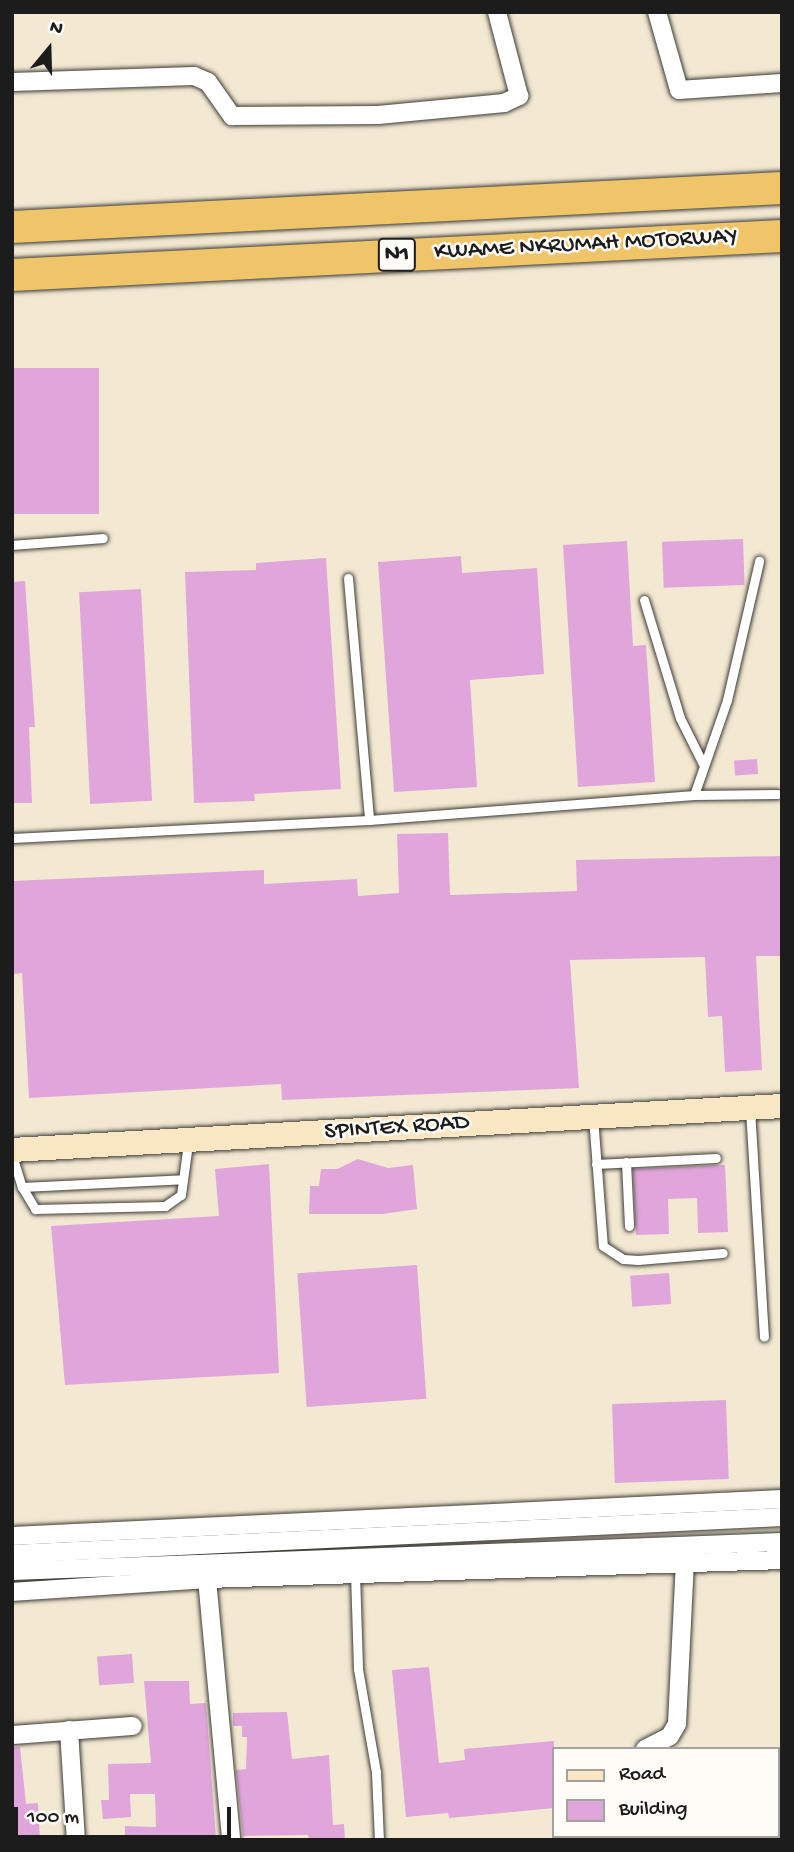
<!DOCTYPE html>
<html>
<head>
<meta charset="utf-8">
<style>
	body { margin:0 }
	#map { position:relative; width:794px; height:1852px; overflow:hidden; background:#f3e9d2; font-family:"Gochi Hand",sans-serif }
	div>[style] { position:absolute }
	.building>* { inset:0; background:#e0a6db; transform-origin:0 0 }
	.roads { filter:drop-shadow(0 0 2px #3c3b37) drop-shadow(0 0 2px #3c3b37) }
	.service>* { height:9px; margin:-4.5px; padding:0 4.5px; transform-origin:4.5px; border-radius:4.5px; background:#fff }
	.minor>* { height:18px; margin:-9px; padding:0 9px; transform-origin:9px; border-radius:9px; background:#fff }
	.secondary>* { height:24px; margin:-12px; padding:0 12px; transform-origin:12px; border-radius:12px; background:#f9e7c3 }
	.motorway>* { height:32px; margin:-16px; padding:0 16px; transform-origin:16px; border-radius:16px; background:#f0c469 }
	span { translate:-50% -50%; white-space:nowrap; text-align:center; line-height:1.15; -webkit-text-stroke:5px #fdfcf7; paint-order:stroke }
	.shield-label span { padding:2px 5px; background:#fdfcf7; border:2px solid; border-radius:5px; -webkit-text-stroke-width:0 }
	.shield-label { font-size:23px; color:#1c1c1c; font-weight:700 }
	.street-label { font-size:24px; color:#1c1c1c }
	.frame { position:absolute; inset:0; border:14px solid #1c1c1c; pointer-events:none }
	.legend { position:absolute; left:552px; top:1747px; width:228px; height:91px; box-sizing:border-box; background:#fdfcf7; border:2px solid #a3a29f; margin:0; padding:9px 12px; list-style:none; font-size:21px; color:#1c1c1c }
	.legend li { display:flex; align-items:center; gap:14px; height:35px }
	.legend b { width:35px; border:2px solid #a3a29f }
	.north { position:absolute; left:14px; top:14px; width:70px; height:70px; -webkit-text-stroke:5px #fdfcf7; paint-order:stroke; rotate:19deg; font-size:19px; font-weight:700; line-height:28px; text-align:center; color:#1c1c1c }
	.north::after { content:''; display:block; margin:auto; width:24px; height:32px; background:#1c1c1c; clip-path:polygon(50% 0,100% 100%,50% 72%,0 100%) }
	.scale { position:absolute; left:14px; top:1807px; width:217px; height:32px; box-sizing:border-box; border:4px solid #1c1c1c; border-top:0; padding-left:9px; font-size:21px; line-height:24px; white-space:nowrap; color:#1c1c1c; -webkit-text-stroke:5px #fdfcf7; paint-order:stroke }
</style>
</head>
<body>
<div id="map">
	<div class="building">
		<div style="left:99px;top:368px;width:146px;height:87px;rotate:90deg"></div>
		<div style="left:743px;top:539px;width:46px;height:81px;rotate:88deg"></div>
		<div style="clip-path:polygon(627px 541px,633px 646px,646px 645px,655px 782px,578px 787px,563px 545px)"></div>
		<div style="clip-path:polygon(461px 556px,462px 573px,537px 568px,544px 674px,470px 680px,477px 787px,394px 792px,378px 562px)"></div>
		<div style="clip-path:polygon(326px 558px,341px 789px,254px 794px,255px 801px,194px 803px,185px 572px,256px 570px,256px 563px)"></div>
		<div style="clip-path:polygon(25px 581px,35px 727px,29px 727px,32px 803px,12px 803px,12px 582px)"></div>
		<div style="left:141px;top:589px;width:212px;height:62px;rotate:87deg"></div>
		<div style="left:757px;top:759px;width:15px;height:23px;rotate:86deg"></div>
		<div style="clip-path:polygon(448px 833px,450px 895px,577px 891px,576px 860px,782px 856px,782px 956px,756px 956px,762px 1070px,725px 1072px,722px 1016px,708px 1017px,705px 957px,570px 960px,579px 1088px,282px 1100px,281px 1084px,29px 1098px,22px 973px,12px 974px,12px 881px,264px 870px,264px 884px,357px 879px,358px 896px,399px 893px,397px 834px)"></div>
		<div style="clip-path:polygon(358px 1159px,388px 1168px,413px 1165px,417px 1209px,383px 1214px,309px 1214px,310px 1186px,319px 1186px,321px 1169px,337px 1169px)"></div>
		<div style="clip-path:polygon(269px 1164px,279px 1373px,65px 1385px,51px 1226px,219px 1216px,215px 1169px)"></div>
		<div style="clip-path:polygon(725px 1165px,728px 1232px,698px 1233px,697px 1198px,668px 1199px,669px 1234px,636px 1235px,633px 1169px)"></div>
		<div style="left:417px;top:1265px;width:134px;height:120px;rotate:86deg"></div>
		<div style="left:669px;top:1273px;width:31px;height:39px;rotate:86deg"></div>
		<div style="left:726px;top:1400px;width:79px;height:114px;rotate:88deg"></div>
		<div style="left:132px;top:1654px;width:29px;height:35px;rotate:86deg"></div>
		<div style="clip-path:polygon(429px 1667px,439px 1763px,465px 1760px,464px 1749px,554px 1741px,554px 1808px,449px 1818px,448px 1813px,406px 1817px,392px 1670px)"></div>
		<div style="clip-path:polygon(144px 1681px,189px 1681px,190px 1704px,206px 1703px,216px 1838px,125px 1840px,125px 1826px,156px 1827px,155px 1794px,130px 1794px,131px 1817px,103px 1819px,101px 1800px,109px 1800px,108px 1764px,151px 1763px)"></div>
		<div style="clip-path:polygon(287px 1712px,292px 1759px,329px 1755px,333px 1825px,344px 1824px,345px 1840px,309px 1840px,308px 1835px,243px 1836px,236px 1770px,246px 1769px,247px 1737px,242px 1737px,242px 1726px,233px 1726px,233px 1713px)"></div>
		<div style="clip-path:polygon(12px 1747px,20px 1747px,26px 1804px,38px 1803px,40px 1840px,12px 1840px)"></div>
	</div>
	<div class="roads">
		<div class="service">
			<div style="left:12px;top:545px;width:91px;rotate:-4.4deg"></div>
			<div style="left:348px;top:578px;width:243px;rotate:85deg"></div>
			<div style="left:644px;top:600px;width:123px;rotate:73deg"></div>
			<div style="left:680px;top:718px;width:51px;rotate:63.4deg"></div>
			<div style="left:694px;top:795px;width:101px;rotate:-70.8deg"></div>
			<div style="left:727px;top:700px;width:143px;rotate:-77deg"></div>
			<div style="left:12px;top:838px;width:357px;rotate:-2.9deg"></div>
			<div style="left:369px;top:820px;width:326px;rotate:-4.4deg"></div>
			<div style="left:694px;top:795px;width:83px;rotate:-0.7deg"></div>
			<div style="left:750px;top:1109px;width:228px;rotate:86.5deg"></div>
			<div style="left:593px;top:1117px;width:129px;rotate:85.6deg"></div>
			<div style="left:603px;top:1246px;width:24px;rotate:33deg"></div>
			<div style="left:623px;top:1259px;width:15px;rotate:4deg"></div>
			<div style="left:638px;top:1260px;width:85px;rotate:-4.7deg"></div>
			<div style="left:12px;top:1155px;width:34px;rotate:73deg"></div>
			<div style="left:22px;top:1187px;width:26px;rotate:59deg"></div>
			<div style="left:35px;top:1209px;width:130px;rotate:-1.3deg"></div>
			<div style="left:165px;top:1206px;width:19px;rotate:-35deg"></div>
			<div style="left:181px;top:1195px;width:52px;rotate:-82.3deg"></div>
			<div style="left:626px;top:1162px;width:64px;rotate:87.3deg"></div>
			<div style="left:596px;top:1164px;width:120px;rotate:-2.9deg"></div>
			<div style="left:22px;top:1187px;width:161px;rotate:-2.8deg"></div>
			<div style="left:355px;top:1573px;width:96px;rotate:88.2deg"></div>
			<div style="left:358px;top:1669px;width:105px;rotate:80.1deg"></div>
			<div style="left:376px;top:1772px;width:68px;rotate:87.5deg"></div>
		</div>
		<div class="minor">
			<div style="left:657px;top:12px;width:81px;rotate:74.2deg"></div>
			<div style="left:679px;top:90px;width:103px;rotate:-3.9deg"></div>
			<div style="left:12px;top:82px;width:182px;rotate:-1.9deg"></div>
			<div style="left:194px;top:76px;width:15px;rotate:23deg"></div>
			<div style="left:208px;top:82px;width:42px;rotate:54.8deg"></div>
			<div style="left:232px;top:116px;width:146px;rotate:-0.4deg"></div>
			<div style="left:378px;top:115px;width:127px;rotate:-5.4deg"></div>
			<div style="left:504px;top:103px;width:17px;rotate:-25deg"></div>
			<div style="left:519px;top:96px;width:87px;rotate:-104.7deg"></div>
			<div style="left:12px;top:1536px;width:771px;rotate:-2.75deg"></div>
			<div style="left:12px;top:1554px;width:771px;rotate:-2.75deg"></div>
			<div style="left:12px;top:1571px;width:771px;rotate:-2.16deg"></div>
			<div style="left:207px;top:1579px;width:262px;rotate:84.7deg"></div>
			<div style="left:12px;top:1592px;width:195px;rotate:-3.8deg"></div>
			<div style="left:207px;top:1579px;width:575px;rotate:-1.89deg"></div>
			<div style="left:69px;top:1730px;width:110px;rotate:86.4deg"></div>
			<div style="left:12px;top:1735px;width:121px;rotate:-4.3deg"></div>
			<div style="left:645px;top:1749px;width:28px;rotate:-27deg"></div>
			<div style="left:670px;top:1736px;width:14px;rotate:-60deg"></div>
			<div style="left:677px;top:1724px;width:162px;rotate:-87.2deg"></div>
			<div style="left:624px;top:1840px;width:4px;rotate:-90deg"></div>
		</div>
		<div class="secondary">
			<div style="left:12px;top:1150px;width:771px;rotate:-3.27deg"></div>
		</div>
		<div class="motorway">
			<div style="left:12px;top:227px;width:771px;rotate:-2.9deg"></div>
			<div style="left:12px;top:275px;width:771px;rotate:-2.9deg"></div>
		</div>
	</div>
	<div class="shield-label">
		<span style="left:397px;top:255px">N1</span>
	</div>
	<div class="street-label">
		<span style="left:586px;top:245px;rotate:-3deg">KWAME NKRUMAH MOTORWAY</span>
		<span style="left:397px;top:1128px;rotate:-4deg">SPINTEX ROAD</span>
	</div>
	<div class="frame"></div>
	<ul class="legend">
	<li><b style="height:9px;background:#f9e7c3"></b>Road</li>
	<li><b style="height:19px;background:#e0a6db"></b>Building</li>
	</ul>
	<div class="north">N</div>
	<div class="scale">100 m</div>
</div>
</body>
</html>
